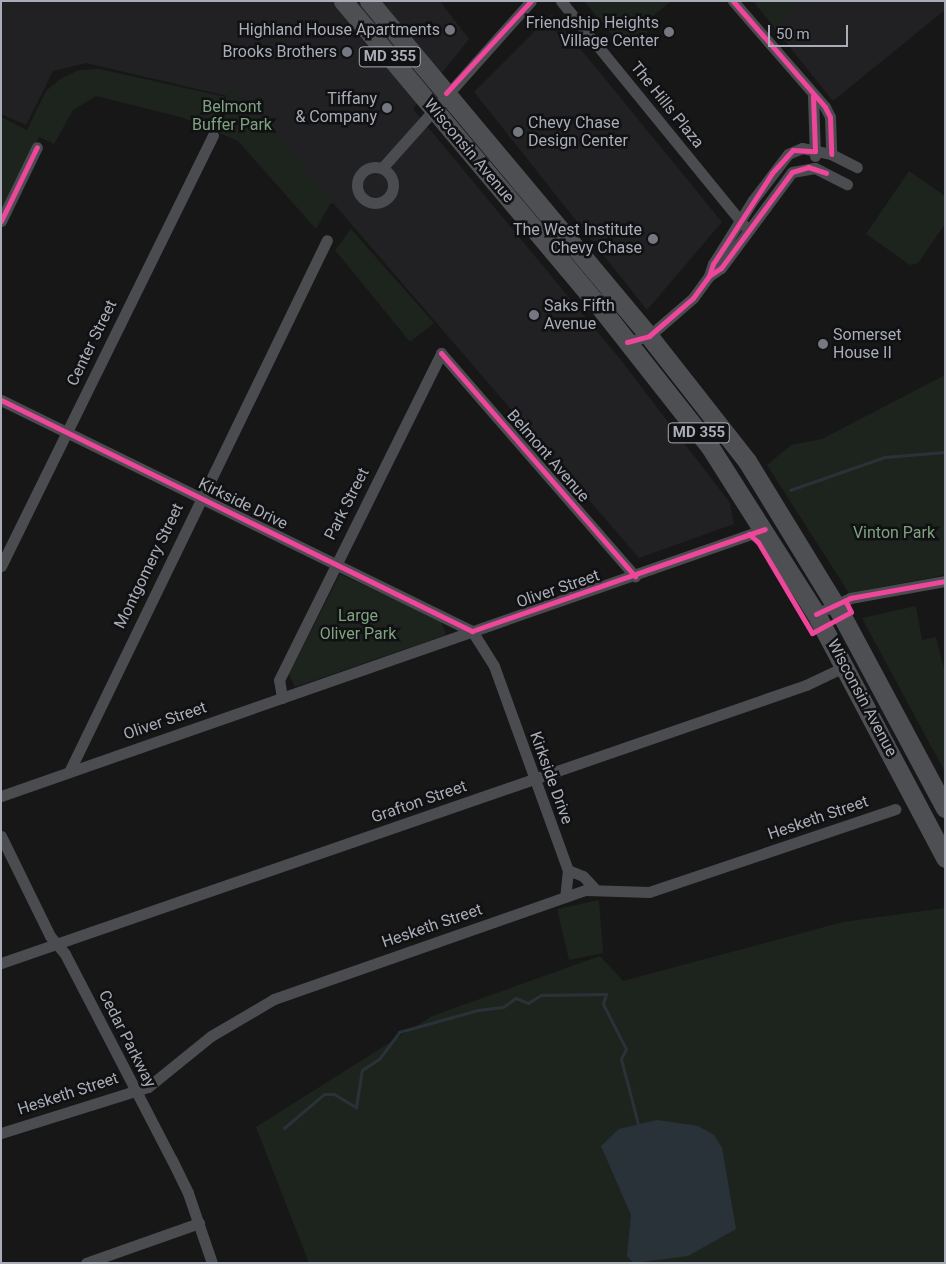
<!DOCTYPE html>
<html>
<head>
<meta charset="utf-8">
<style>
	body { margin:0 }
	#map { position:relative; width:946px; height:1264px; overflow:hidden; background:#171717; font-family:Roboto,sans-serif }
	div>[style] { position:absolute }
	.built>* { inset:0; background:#212123 }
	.green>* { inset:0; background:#1d241e }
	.water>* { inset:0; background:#2a3239 }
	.stream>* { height:3px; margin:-1.5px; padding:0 1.5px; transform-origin:1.5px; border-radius:1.5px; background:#2a3239 }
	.street>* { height:11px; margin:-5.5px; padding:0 5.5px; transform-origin:5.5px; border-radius:5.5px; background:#4b4c50 }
	.street>.ring { margin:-5.5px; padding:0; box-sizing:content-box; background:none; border:11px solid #4b4c50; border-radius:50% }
	.primary>* { height:19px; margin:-9.5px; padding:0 9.5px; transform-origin:9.5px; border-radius:9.5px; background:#4d4f52 }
	.cycleway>* { height:5px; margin:-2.5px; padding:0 2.5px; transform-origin:2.5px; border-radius:2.5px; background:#ed469a }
	.dots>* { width:14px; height:14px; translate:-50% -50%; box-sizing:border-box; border:2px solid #111113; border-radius:50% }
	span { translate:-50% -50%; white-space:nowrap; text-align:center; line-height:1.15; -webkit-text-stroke:5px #111113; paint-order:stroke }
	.shield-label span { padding:1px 4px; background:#111113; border:1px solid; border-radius:4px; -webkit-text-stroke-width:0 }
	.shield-label { font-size:15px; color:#a8adb8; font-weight:700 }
	.poi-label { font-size:16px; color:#a8adb8 }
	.right { translate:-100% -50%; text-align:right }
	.left { translate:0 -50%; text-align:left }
	.street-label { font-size:16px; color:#a8adb8 }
	.park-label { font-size:16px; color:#7fa381 }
	.frame { position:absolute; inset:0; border:2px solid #a8adb8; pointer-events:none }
	.scale { position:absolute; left:768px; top:25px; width:80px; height:22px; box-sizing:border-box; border:2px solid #a8adb8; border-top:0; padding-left:6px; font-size:15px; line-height:18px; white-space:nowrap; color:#a8adb8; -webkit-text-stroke:4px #111113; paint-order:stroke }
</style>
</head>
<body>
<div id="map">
	<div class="built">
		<div style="clip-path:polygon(1px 1px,440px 1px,469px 39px,413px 109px,620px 359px,730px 503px,734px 524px,639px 558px,334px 204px,236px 98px,86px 63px,53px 71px,26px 125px,1px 114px)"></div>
		<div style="clip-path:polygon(753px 1px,945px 1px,945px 10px,833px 101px)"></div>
		<div style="clip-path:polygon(552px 14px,722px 222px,647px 310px,474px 92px)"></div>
	</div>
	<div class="green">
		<div style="clip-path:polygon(584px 1px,671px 1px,642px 25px,648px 32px,637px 41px,632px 36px,620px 45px)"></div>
		<div style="clip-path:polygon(755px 1px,805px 1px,774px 26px)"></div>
		<div style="clip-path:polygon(99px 69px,226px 97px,233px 87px,334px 203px,330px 204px,316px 229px,238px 141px,184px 118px,96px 96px,73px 110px,54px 144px,39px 137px,1px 211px,1px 117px,27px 130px,46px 91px,60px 79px,79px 70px)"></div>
		<div style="clip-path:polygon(909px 171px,945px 196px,945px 224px,918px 263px,910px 265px,866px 234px)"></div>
		<div style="clip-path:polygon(351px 229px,434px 323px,410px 342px,335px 250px)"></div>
		<div style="clip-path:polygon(945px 375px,945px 575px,849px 593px,767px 465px,791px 445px,822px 439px)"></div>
		<div style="clip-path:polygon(340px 574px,441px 621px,446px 635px,295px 687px,289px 674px)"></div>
		<div style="clip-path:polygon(916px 606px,922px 640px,936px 637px,945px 673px,945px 772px,862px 618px)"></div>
		<div style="clip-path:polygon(599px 900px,603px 953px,569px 960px,557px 909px)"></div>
		<div style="clip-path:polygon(945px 908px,945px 1263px,309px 1263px,256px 1127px,432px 1016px,600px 956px,623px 981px,843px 922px)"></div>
	</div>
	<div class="water">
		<div style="clip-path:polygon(657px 1120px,698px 1126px,714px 1135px,722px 1148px,736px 1229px,688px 1256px,634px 1263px,627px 1256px,631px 1215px,601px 1146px,619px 1129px)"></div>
	</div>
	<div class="stream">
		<div style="left:790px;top:490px;width:101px;rotate:-19.2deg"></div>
		<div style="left:885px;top:457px;width:60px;rotate:-4.8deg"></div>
		<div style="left:284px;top:1128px;width:52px;rotate:-40.4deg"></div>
		<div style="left:324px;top:1094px;width:10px"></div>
		<div style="left:334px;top:1094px;width:26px;rotate:31deg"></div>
		<div style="left:356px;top:1107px;width:37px;rotate:-81deg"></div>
		<div style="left:362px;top:1070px;width:20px;rotate:-33deg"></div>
		<div style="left:379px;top:1059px;width:34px;rotate:-53deg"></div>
		<div style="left:399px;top:1032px;width:82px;rotate:-15.6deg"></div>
		<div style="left:478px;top:1010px;width:25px;rotate:-7deg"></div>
		<div style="left:503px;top:1007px;width:16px;rotate:-35deg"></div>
		<div style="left:516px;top:998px;width:13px;rotate:23deg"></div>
		<div style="left:528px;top:1003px;width:15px;rotate:-32deg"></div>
		<div style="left:541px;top:995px;width:65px;rotate:-0.9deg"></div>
		<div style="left:606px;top:994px;width:10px;rotate:107deg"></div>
		<div style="left:603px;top:1004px;width:51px;rotate:62.9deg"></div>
		<div style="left:626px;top:1049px;width:11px;rotate:117deg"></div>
		<div style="left:621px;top:1059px;width:67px;rotate:75.3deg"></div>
	</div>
	<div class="street">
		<div style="left:561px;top:1px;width:296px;rotate:50.8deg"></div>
		<div style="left:733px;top:1px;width:140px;rotate:49deg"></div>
		<div style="left:825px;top:107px;width:11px;rotate:63deg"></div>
		<div style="left:830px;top:117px;width:37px;rotate:88deg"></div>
		<div style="left:813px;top:96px;width:60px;rotate:88.1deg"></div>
		<div class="ring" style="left:357px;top:167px;width:25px;height:25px"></div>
		<div style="left:383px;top:167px;width:222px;rotate:-48.3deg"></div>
		<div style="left:1px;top:221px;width:82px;rotate:-64.1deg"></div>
		<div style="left:709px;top:276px;width:13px;rotate:-72deg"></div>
		<div style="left:713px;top:264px;width:75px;rotate:-58deg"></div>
		<div style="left:753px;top:200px;width:58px;rotate:-52.7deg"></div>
		<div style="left:788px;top:154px;width:15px;rotate:-23deg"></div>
		<div style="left:802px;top:148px;width:30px;rotate:12deg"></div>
		<div style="left:831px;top:154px;width:29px;rotate:27deg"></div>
		<div style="left:627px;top:342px;width:23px;rotate:-15deg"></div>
		<div style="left:649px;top:336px;width:58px;rotate:-40.8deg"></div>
		<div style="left:693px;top:298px;width:27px;rotate:-54deg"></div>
		<div style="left:709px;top:276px;width:14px;rotate:-34deg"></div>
		<div style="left:721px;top:268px;width:119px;rotate:-53.5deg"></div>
		<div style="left:792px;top:172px;width:23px;rotate:-10deg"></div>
		<div style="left:815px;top:168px;width:36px;rotate:27deg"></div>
		<div style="left:1px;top:400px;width:525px;rotate:26.13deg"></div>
		<div style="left:472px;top:631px;width:41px;rotate:57.8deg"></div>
		<div style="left:494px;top:666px;width:217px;rotate:70.1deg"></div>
		<div style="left:568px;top:870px;width:27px;rotate:96deg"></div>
		<div style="left:1px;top:566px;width:480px;rotate:-63.8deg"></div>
		<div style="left:816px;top:614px;width:38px;rotate:-25deg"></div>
		<div style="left:850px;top:598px;width:97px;rotate:-10.1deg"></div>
		<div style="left:282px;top:698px;width:18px;rotate:-99deg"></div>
		<div style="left:279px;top:680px;width:365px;rotate:-63.6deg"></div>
		<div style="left:441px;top:353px;width:296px;rotate:49deg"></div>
		<div style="left:69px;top:772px;width:591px;rotate:-64.13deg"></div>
		<div style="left:1px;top:796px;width:809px;rotate:-19.26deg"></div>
		<div style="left:1px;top:836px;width:111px;rotate:63.9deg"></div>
		<div style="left:50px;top:936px;width:23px;rotate:50deg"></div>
		<div style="left:65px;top:954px;width:232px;rotate:62.6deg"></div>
		<div style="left:172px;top:1160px;width:37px;rotate:64deg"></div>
		<div style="left:188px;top:1193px;width:74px;rotate:71.1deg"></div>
		<div style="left:568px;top:870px;width:16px;rotate:22deg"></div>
		<div style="left:583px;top:876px;width:16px;rotate:47deg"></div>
		<div style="left:1px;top:963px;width:852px;rotate:-19.05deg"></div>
		<div style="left:806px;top:685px;width:44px;rotate:-25.4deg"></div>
		<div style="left:1px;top:1133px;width:154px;rotate:-17.4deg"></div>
		<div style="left:148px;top:1087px;width:81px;rotate:-39deg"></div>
		<div style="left:211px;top:1036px;width:73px;rotate:-30.4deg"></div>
		<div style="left:274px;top:999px;width:330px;rotate:-19.3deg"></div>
		<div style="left:586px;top:890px;width:63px;rotate:1.8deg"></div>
		<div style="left:649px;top:892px;width:260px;rotate:-18.6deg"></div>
		<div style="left:86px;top:1263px;width:120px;rotate:-19.5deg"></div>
	</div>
	<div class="primary">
		<div style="left:343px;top:1px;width:405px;rotate:50deg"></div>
		<div style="left:603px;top:311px;width:173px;rotate:51.8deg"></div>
		<div style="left:710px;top:447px;width:198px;rotate:57.6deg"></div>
		<div style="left:816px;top:614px;width:276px;rotate:62.1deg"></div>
		<div style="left:369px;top:1px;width:437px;rotate:50.1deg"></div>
		<div style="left:649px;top:336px;width:159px;rotate:51.9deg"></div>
		<div style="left:747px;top:461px;width:182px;rotate:58.5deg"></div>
		<div style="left:842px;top:616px;width:218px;rotate:61.8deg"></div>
	</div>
	<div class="cycleway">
		<div style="left:733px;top:1px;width:140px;rotate:49deg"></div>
		<div style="left:825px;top:107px;width:11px;rotate:63deg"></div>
		<div style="left:830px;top:117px;width:37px;rotate:88deg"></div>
		<div style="left:446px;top:93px;width:125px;rotate:-47.3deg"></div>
		<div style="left:1px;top:221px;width:82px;rotate:-64.1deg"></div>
		<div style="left:709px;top:276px;width:13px;rotate:-72deg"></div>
		<div style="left:713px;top:264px;width:108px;rotate:-57deg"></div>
		<div style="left:772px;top:173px;width:31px;rotate:-48deg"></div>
		<div style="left:793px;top:150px;width:22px;rotate:3deg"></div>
		<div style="left:815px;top:151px;width:55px;rotate:-92.1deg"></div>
		<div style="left:627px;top:342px;width:23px;rotate:-15deg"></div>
		<div style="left:649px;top:336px;width:58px;rotate:-40.8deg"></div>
		<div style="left:693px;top:298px;width:27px;rotate:-54deg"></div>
		<div style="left:709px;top:276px;width:14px;rotate:-34deg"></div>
		<div style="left:721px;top:268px;width:119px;rotate:-53.5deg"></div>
		<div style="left:792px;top:172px;width:17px;rotate:-17deg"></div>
		<div style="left:808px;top:167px;width:19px;rotate:18deg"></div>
		<div style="left:441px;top:353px;width:296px;rotate:49deg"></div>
		<div style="left:1px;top:400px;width:525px;rotate:26.13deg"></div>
		<div style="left:472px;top:631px;width:310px;rotate:-19.2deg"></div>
		<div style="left:749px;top:534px;width:12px;rotate:42deg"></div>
		<div style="left:758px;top:542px;width:106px;rotate:59.3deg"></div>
		<div style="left:812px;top:633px;width:44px;rotate:-28.3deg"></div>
		<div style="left:851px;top:612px;width:13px;rotate:-117deg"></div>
		<div style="left:816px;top:614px;width:38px;rotate:-25deg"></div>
		<div style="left:850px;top:598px;width:97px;rotate:-10.1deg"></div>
	</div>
	<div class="dots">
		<div style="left:450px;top:30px;background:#757880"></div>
		<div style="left:669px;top:32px;background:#757880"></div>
		<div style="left:347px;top:52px;background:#757880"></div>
		<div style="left:387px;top:108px;background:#757880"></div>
		<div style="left:518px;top:132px;background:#757880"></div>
		<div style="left:653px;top:239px;background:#757880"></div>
		<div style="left:534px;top:315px;background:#757880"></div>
		<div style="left:823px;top:344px;background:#757880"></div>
	</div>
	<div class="shield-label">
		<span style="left:390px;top:57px">MD 355</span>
		<span style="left:699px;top:433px">MD 355</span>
	</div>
	<div class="poi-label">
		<span class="right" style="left:659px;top:32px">Friendship Heights<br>Village Center</span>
		<span class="right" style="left:440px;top:30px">Highland House Apartments</span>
		<span class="right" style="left:337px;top:52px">Brooks Brothers</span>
		<span class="right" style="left:377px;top:108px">Tiffany<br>&amp; Company</span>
		<span class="left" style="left:528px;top:132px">Chevy Chase<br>Design Center</span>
		<span class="right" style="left:642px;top:239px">The West Institute<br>Chevy Chase</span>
		<span class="left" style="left:544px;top:315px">Saks Fifth<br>Avenue</span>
		<span class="left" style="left:833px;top:344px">Somerset<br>House II</span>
	</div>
	<div class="street-label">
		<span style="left:667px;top:105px;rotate:51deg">The Hills Plaza</span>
		<span style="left:469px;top:151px;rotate:50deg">Wisconsin Avenue</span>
		<span style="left:92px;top:343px;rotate:-64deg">Center Street</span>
		<span style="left:548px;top:456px;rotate:49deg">Belmont Avenue</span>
		<span style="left:243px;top:504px;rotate:26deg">Kirkside Drive</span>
		<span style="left:347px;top:504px;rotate:-63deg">Park Street</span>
		<span style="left:149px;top:566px;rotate:-64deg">Montgomery Street</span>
		<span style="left:558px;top:589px;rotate:-19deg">Oliver Street</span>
		<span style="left:862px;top:698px;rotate:62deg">Wisconsin Avenue</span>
		<span style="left:165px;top:721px;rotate:-19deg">Oliver Street</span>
		<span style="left:551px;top:778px;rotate:70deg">Kirkside Drive</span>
		<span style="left:419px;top:802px;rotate:-19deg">Grafton Street</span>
		<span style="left:818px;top:818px;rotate:-19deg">Hesketh Street</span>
		<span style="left:432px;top:926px;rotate:-19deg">Hesketh Street</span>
		<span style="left:127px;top:1039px;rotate:63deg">Cedar Parkway</span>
		<span style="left:68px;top:1094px;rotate:-18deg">Hesketh Street</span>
	</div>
	<div class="park-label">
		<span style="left:232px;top:116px">Belmont<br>Buffer Park</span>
		<span style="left:894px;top:533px">Vinton Park</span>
		<span style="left:358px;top:625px">Large<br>Oliver Park</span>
	</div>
	<div class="frame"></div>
	<div class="scale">50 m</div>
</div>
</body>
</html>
